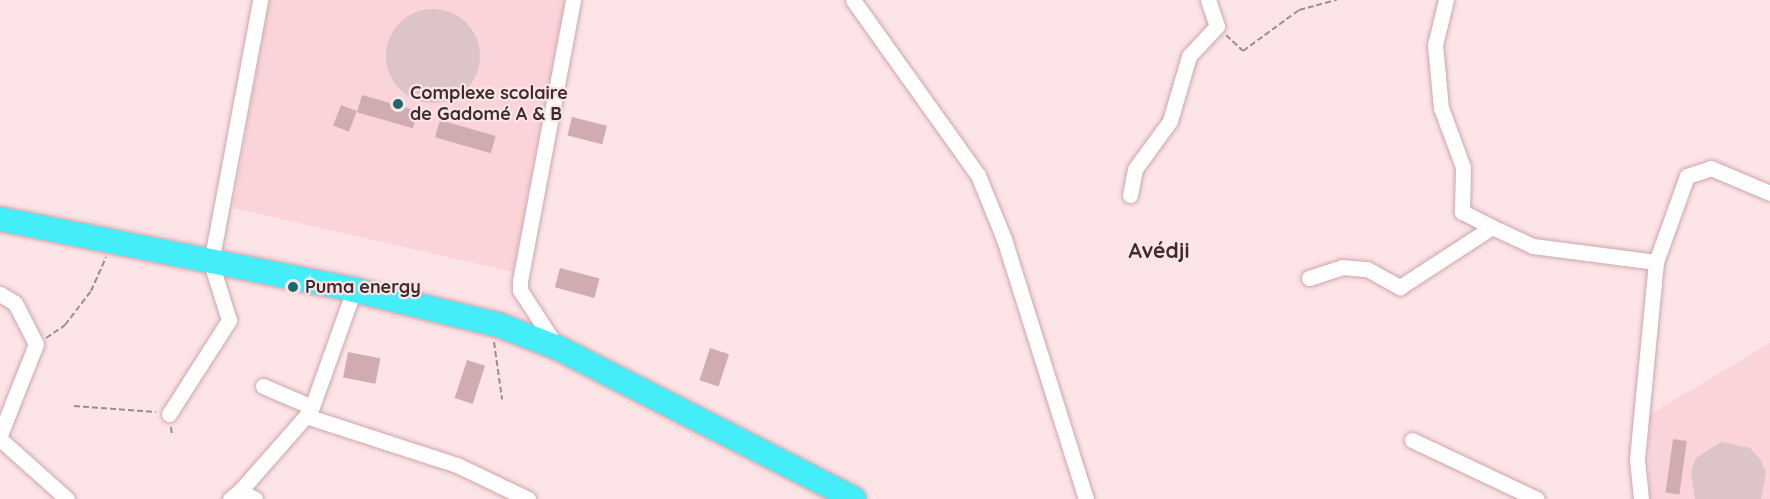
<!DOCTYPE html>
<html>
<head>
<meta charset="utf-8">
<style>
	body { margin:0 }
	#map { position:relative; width:1770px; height:499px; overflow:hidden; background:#fde4e7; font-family:Quicksand,sans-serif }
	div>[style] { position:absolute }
	.built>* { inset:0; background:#fbd4d9 }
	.green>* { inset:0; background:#dcc4c8 }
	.round { border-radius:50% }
	.building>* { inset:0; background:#d0acb1; transform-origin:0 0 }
	.path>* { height:2px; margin-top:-1px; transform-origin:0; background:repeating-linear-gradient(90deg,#9f8b8e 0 6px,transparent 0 9px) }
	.roads { filter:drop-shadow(0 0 2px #cda7ac) drop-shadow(0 0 2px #cda7ac) }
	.minor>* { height:15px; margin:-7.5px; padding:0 7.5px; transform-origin:7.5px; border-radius:7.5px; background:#fff }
	.trunk>* { height:24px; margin:-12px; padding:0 12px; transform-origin:12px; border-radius:12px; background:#43eef8 }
	.dots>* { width:16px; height:16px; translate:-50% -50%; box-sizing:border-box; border:3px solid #fde4e7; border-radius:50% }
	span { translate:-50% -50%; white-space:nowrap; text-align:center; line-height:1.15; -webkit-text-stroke:4.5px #fde4e7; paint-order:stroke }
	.poi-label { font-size:18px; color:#3b2c2e; font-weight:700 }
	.left { translate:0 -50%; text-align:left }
	.quarter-label { font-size:21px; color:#3b2c2e; font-weight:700 }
</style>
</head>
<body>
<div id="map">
	<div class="built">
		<div style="clip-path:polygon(269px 0,565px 0,513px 272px,233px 208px)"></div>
		<div style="clip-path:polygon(1770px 343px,1770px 499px,1649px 499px,1649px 415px)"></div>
	</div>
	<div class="green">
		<div class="round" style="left:386px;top:9px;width:94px;height:94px"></div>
		<div style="clip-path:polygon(1721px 442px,1750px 448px,1760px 459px,1766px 472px,1761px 499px,1695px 499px,1691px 472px,1696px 458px)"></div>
	</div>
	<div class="building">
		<div style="left:362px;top:95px;width:58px;height:18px;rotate:16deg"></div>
		<div style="left:341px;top:105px;width:17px;height:22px;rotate:21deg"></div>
		<div style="left:572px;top:117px;width:36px;height:19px;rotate:14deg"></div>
		<div style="left:440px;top:120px;width:58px;height:18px;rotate:16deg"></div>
		<div style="left:560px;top:268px;width:41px;height:20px;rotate:15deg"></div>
		<div style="left:710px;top:348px;width:20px;height:34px;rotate:18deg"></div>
		<div style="left:348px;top:352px;width:33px;height:26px;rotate:11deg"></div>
		<div style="left:467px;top:360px;width:19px;height:40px;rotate:18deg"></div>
		<div style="left:1673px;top:439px;width:14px;height:54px;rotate:8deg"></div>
	</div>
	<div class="path">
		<div style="left:1226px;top:35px;width:23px;rotate:43deg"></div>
		<div style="left:1243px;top:51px;width:69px;rotate:-36.2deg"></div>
		<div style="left:1299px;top:10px;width:39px;rotate:-15deg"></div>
		<div style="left:46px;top:338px;width:23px;rotate:-34deg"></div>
		<div style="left:65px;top:325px;width:43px;rotate:-52.6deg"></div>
		<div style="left:91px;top:291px;width:37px;rotate:-66deg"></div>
		<div style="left:494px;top:342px;width:58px;rotate:82deg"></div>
		<div style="left:74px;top:406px;width:82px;rotate:4.2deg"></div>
		<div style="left:171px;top:427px;width:9px;rotate:84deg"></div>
	</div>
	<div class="roads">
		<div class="minor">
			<div style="left:853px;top:0;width:215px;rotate:54.5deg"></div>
			<div style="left:978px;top:175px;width:69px;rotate:67.9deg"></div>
			<div style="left:1004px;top:239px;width:273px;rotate:72.5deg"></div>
			<div style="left:1130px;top:195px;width:26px;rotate:-79deg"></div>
			<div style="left:1135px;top:169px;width:59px;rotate:-53.9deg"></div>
			<div style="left:1170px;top:121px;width:68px;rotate:-73.7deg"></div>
			<div style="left:1189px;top:56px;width:41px;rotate:-47deg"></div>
			<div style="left:1217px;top:26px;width:28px;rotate:-109deg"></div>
			<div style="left:1492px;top:227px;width:45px;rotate:24.9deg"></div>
			<div style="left:1533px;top:246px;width:124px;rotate:7.4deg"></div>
			<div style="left:1309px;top:278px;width:35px;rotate:-18deg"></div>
			<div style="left:1342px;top:267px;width:25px;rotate:5deg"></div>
			<div style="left:1367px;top:269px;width:38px;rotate:29deg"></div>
			<div style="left:1400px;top:287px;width:110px;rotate:-33.1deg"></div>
			<div style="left:1492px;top:227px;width:34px;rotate:-153deg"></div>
			<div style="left:1462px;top:212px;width:45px;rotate:-88.7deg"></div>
			<div style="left:1463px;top:167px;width:63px;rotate:-110.4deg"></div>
			<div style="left:1441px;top:108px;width:63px;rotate:-95.4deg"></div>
			<div style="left:1435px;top:45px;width:46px;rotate:-76.3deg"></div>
			<div style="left:0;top:294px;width:17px;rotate:31deg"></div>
			<div style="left:15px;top:303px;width:46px;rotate:62.9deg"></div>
			<div style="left:36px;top:344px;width:98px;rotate:111.6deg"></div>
			<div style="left:557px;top:347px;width:68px;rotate:-123deg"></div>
			<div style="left:520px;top:290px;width:9px;rotate:-90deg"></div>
			<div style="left:520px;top:281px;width:286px;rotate:-79.3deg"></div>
			<div style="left:263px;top:386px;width:53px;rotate:23.2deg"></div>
			<div style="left:312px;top:407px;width:124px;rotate:-70.3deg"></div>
			<div style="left:169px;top:414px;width:112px;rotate:-57.4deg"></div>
			<div style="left:229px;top:320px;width:60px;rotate:-107.5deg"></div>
			<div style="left:211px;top:263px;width:268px;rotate:-79.4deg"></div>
			<div style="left:0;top:439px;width:90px;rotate:41.8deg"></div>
			<div style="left:1412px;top:440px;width:138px;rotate:25.3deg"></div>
			<div style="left:240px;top:491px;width:100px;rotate:-48.7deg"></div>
			<div style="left:306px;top:416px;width:159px;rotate:18deg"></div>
			<div style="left:457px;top:465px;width:79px;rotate:25.6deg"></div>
			<div style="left:230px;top:499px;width:13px;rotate:-39deg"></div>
			<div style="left:240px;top:491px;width:17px;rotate:28deg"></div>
			<div style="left:1641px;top:499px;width:40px;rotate:-95.7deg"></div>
			<div style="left:1637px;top:459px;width:198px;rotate:-84.5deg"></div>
			<div style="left:1656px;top:262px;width:91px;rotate:-70.2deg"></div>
			<div style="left:1687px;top:176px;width:25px;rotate:-18deg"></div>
			<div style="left:1711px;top:168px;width:64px;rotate:23deg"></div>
		</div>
		<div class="trunk">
			<div style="left:0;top:219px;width:361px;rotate:11.3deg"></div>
			<div style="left:354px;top:290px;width:149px;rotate:13.6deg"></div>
			<div style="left:499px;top:325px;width:63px;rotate:21.3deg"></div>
			<div style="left:558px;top:348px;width:332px;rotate:27deg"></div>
		</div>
	</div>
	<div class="dots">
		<div style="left:398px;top:104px;background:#1c696e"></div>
		<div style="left:293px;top:287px;background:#1c696e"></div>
	</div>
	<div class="poi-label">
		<span class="left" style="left:410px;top:104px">Complexe scolaire<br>de Gadomé A &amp; B</span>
		<span class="left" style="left:305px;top:287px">Puma energy</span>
	</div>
	<div class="quarter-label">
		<span style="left:1159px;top:250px">Avédji</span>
	</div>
</div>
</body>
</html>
